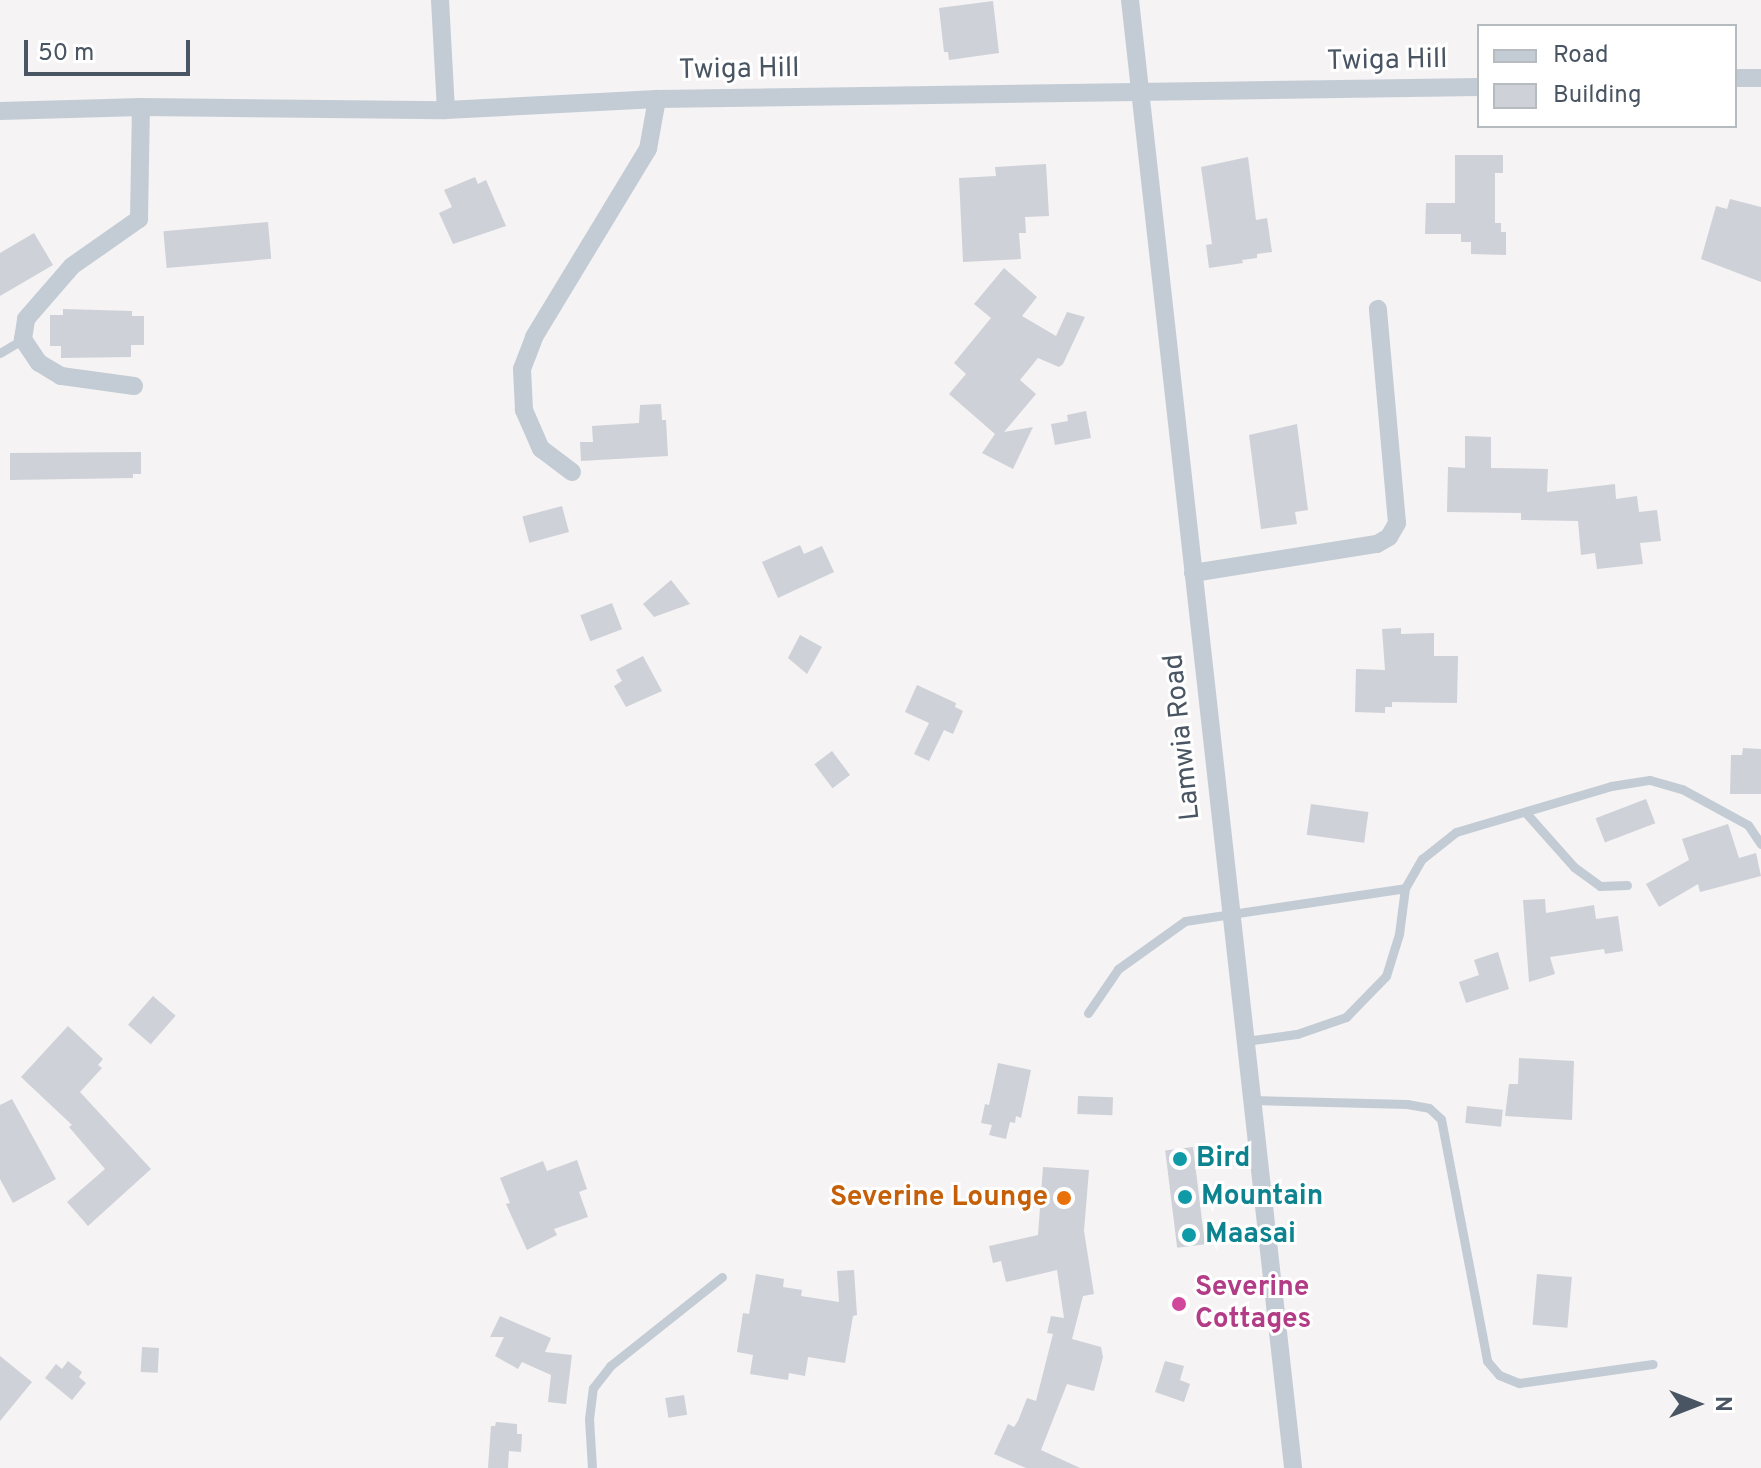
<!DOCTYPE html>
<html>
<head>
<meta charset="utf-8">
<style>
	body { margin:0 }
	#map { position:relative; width:1761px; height:1468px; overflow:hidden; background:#f5f3f3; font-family:Overpass,sans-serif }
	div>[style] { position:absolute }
	.building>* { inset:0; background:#ced1d8; transform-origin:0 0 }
	.lane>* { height:9px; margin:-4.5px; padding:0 4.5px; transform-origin:4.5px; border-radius:4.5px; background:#c3ccd5 }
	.street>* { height:18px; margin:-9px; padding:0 9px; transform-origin:9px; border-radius:9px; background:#c3ccd5 }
	.dots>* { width:22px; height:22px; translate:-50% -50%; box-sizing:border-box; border:4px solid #fff; border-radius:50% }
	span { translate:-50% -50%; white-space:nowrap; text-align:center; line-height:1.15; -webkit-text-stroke:6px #fff; paint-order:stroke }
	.street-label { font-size:28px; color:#495562 }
	.culture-label { font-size:28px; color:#0d838f; font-weight:700 }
	.left { translate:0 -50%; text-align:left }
	.food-label { font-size:28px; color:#c56008; font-weight:700 }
	.right { translate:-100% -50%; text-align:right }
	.hotel-label { font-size:28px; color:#b23c85; font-weight:700 }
	.legend { position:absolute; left:1477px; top:24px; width:260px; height:104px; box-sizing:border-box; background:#fff; border:2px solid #b6bbc0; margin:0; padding:10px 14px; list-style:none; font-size:24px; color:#495562 }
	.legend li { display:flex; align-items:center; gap:16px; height:40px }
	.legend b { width:40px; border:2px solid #b6bbc0 }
	.north { position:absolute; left:1657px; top:1364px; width:80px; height:80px; -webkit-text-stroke:6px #fff; paint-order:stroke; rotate:90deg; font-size:22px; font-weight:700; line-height:32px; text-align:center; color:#495562 }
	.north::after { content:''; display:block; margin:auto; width:28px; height:36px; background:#495562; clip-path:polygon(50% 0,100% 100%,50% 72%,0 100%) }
	.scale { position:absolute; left:24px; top:40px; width:166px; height:36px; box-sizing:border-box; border:4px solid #495562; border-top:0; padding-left:10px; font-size:24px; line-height:28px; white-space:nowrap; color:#495562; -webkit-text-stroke:6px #fff; paint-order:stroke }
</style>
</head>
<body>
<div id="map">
	<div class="building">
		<div style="clip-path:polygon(993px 1px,999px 53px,949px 60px,948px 52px,944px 52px,939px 8px)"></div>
		<div style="clip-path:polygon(1455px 155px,1503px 155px,1503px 173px,1495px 173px,1495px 223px,1501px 223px,1501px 232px,1506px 232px,1506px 255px,1471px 254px,1471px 242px,1461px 242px,1461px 234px,1425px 234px,1426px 203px,1455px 203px)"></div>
		<div style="clip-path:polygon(1248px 157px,1256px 220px,1267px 218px,1272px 252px,1257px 254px,1257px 258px,1242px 260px,1243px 263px,1209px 268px,1206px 245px,1212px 244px,1201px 167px)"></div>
		<div style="clip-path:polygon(1046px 164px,1049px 216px,1025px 217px,1026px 233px,1019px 233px,1021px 259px,963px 262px,959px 178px,996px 176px,995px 167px)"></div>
		<div style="clip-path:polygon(475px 177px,478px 184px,486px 180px,506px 226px,453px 244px,439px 213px,452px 207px,444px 190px)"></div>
		<div style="clip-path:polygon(1730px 199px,1761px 207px,1761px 282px,1701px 259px,1716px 206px,1727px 209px)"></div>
		<div style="left:268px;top:222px;width:37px;height:105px;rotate:85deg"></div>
		<div style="clip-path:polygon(34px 233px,53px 265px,0 296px,0 253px)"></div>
		<div style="clip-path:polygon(1004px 268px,1037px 297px,1022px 316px,1056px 336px,1067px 312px,1085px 317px,1063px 364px,1059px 367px,1038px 358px,1020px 380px,1036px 394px,1004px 432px,1033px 427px,1013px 469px,982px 453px,995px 434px,949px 394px,966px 374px,954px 363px,991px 318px,974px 304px)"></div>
		<div style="clip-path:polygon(63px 309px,132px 311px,132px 316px,144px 316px,144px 345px,131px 345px,131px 357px,61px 358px,61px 346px,50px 346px,50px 315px,63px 315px)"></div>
		<div style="clip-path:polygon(661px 404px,662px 420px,666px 420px,668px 456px,581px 461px,580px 442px,593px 442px,592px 426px,639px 423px,640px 405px)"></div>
		<div style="clip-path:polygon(1086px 411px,1091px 438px,1055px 445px,1051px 424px,1068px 421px,1067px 415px)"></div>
		<div style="clip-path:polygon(1297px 424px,1308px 510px,1295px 512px,1297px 524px,1261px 529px,1249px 435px)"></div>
		<div style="clip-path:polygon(1465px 436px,1491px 437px,1491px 468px,1548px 469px,1547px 492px,1615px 484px,1616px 499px,1637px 496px,1639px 512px,1657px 510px,1661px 541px,1640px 543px,1643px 564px,1597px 569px,1595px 553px,1581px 555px,1578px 521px,1521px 520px,1521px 513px,1447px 512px,1448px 467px,1465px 468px)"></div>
		<div style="clip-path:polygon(141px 452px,141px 474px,133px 474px,133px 478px,10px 480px,10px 453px)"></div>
		<div style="left:562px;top:506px;width:27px;height:41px;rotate:75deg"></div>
		<div style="clip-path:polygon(800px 545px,804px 554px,822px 546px,834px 572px,778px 598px,762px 562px)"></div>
		<div style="clip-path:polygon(671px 580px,690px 604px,654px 617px,643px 604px)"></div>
		<div style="left:612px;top:603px;width:28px;height:34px;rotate:69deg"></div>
		<div style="clip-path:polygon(1401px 628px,1401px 634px,1434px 633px,1434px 656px,1458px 656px,1457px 703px,1392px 702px,1392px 707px,1385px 707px,1385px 713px,1355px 712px,1356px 669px,1385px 670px,1382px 629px)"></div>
		<div style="clip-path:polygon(800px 635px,822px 647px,807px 674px,788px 658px)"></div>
		<div style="clip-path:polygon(643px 656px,662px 691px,626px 707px,614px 686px,622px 681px,616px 670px)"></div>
		<div style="clip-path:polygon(917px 685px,956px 703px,955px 707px,963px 711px,953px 734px,944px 730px,929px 761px,914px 754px,929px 723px,905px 712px)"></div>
		<div style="clip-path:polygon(1743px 748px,1761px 749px,1761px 794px,1730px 794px,1731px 755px,1742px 755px)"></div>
		<div style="left:832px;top:751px;width:30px;height:22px;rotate:53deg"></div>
		<div style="left:1646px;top:799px;width:26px;height:54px;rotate:69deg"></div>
		<div style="left:1311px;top:804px;width:58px;height:31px;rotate:8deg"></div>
		<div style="clip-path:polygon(1728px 824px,1739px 858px,1756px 853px,1761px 876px,1700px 892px,1698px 884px,1659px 907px,1646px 884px,1689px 860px,1682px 839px)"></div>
		<div style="clip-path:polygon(1545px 899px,1546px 913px,1594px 905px,1596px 919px,1618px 916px,1623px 951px,1605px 954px,1604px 949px,1550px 957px,1555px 974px,1529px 982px,1523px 900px)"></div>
		<div style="clip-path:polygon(1498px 952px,1509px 989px,1466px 1003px,1459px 982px,1479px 975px,1474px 960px)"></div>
		<div style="left:153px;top:996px;width:30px;height:38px;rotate:41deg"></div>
		<div style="clip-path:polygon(68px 1026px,103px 1059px,98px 1065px,102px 1068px,80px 1092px,151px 1169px,88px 1226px,67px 1202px,105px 1169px,69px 1127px,72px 1125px,21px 1077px)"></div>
		<div style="clip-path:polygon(1519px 1058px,1574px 1061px,1572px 1120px,1505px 1116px,1509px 1084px,1518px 1084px)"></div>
		<div style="clip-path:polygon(998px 1063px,1031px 1070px,1021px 1118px,1016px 1116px,1015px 1123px,1010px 1122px,1006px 1139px,989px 1135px,992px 1125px,981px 1123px,985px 1104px,989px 1105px)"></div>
		<div style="left:1078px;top:1096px;width:35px;height:18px;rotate:2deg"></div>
		<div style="clip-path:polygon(12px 1099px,56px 1179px,13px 1203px,0 1179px,0 1105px)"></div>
		<div style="left:1467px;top:1106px;width:36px;height:17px;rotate:6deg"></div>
		<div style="left:1193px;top:1147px;width:98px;height:28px;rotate:83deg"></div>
		<div style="clip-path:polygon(577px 1160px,587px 1189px,579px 1192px,588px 1217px,554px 1229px,557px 1235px,527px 1250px,506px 1204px,510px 1203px,500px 1178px,543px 1161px,547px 1171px)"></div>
		<div style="clip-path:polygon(1043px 1167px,1089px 1170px,1084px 1231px,1094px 1294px,1083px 1296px,1072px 1339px,1101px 1347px,1103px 1357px,1094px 1391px,1067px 1384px,1041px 1450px,1080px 1468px,1026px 1468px,994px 1454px,1008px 1424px,1014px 1427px,1018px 1421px,1027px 1398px,1036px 1401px,1053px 1334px,1047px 1333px,1051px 1316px,1064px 1318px,1057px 1270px,1006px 1282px,1001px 1261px,993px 1263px,989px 1246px,1038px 1235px)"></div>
		<div style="clip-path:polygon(854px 1270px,857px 1315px,853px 1316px,845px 1363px,808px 1357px,805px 1376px,789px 1373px,788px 1380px,750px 1374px,753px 1355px,737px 1352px,743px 1313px,749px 1314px,756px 1274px,784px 1279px,783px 1287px,802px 1290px,801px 1296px,839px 1302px,837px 1271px)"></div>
		<div style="left:1537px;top:1274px;width:35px;height:51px;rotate:5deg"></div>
		<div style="clip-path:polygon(500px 1316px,551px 1338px,545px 1352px,572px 1355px,566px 1404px,548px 1402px,551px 1375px,522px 1362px,518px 1369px,495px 1356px,504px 1337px,490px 1337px)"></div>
		<div style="left:142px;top:1347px;width:17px;height:25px;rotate:3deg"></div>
		<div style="clip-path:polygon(0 1356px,32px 1382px,0 1421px)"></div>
		<div style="clip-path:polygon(68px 1361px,82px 1372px,79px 1377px,86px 1383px,72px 1400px,45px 1378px,56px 1364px,62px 1369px)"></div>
		<div style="clip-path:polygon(1165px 1361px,1184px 1366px,1180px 1380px,1190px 1384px,1184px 1402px,1155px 1392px)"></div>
		<div style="left:684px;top:1395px;width:20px;height:19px;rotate:81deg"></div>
		<div style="clip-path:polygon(496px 1422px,517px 1424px,517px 1434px,522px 1434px,521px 1452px,509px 1451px,508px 1468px,488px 1468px,491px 1426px,495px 1426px)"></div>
	</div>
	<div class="lane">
		<div style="left:0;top:353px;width:27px;rotate:-31deg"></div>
		<div style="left:1526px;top:813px;width:72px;rotate:48.4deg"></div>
		<div style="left:1574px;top:867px;width:32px;rotate:36deg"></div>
		<div style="left:1600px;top:886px;width:27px;rotate:-2deg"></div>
		<div style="left:1088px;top:1013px;width:53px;rotate:-55.7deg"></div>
		<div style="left:1118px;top:969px;width:82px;rotate:-35.6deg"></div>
		<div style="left:1185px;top:921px;width:222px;rotate:-8.5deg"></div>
		<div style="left:1245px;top:1041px;width:52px;rotate:-7.7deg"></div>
		<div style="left:1297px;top:1034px;width:52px;rotate:-19.1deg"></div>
		<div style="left:1346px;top:1017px;width:57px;rotate:-45.7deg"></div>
		<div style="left:1386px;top:976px;width:44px;rotate:-72.8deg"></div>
		<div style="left:1399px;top:934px;width:46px;rotate:-82.6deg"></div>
		<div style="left:1405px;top:888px;width:34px;rotate:-60deg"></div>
		<div style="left:1422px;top:859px;width:43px;rotate:-38.5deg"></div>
		<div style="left:1456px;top:832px;width:162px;rotate:-16.5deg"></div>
		<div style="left:1611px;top:786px;width:39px;rotate:-9deg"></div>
		<div style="left:1650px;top:780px;width:33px;rotate:16deg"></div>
		<div style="left:1682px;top:789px;width:75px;rotate:28.6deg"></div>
		<div style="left:1748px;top:825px;width:23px;rotate:56deg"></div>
		<div style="left:1252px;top:1100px;width:155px;rotate:1.5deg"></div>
		<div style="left:1407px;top:1104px;width:22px;rotate:10deg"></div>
		<div style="left:1429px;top:1108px;width:16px;rotate:43deg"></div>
		<div style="left:1441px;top:1119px;width:246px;rotate:79.2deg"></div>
		<div style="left:1487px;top:1361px;width:18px;rotate:49deg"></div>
		<div style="left:1499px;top:1375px;width:22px;rotate:22deg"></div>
		<div style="left:1519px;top:1383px;width:135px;rotate:-8.1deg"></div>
		<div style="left:592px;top:1468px;width:49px;rotate:-93.5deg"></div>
		<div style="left:589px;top:1419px;width:31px;rotate:-83deg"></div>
		<div style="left:593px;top:1388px;width:28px;rotate:-52deg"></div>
		<div style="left:610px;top:1366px;width:143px;rotate:-38.5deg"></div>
	</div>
	<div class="street">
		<div style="left:440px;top:0;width:110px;rotate:86.9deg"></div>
		<div style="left:1130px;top:0;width:1477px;rotate:83.66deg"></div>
		<div style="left:1735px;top:78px;width:26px"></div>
		<div style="left:0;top:111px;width:141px;rotate:-1.6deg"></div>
		<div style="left:141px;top:107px;width:305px;rotate:0.6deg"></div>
		<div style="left:446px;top:110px;width:211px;rotate:-3deg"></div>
		<div style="left:657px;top:99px;width:822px;rotate:-0.84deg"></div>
		<div style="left:134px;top:386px;width:74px;rotate:-172.2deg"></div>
		<div style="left:61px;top:376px;width:26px;rotate:-149deg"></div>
		<div style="left:39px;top:363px;width:29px;rotate:-124deg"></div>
		<div style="left:23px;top:339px;width:20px;rotate:-81deg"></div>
		<div style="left:26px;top:319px;width:70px;rotate:-49deg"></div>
		<div style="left:72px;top:266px;width:82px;rotate:-35deg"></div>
		<div style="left:139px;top:219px;width:112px;rotate:-89deg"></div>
		<div style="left:572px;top:472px;width:39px;rotate:-143deg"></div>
		<div style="left:541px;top:449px;width:43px;rotate:-113.6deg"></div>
		<div style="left:524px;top:410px;width:41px;rotate:-92.8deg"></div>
		<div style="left:522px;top:369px;width:34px;rotate:-69deg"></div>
		<div style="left:534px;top:337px;width:220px;rotate:-58.8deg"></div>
		<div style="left:648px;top:149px;width:51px;rotate:-79.8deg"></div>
		<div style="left:1193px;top:573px;width:186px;rotate:-9deg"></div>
		<div style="left:1377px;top:544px;width:14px;rotate:-30deg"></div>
		<div style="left:1389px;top:537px;width:16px;rotate:-60deg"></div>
		<div style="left:1397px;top:523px;width:215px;rotate:-95.1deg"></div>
	</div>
	<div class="dots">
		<div style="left:1180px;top:1159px;background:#0f9aa8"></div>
		<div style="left:1185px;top:1197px;background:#0f9aa8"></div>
		<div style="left:1064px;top:1198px;background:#e8710a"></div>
		<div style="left:1189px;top:1235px;background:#0f9aa8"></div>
		<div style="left:1179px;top:1304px;background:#d1479c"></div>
	</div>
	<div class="street-label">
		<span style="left:1387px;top:61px;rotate:-1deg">Twiga Hill</span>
		<span style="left:739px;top:70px;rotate:-1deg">Twiga Hill</span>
		<span style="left:1183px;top:737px;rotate:-96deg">Lamwia Road</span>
	</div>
	<div class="culture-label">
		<span class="left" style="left:1196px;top:1159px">Bird</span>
		<span class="left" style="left:1201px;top:1197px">Mountain</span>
		<span class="left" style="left:1205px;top:1235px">Maasai</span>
	</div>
	<div class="food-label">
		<span class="right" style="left:1048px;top:1198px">Severine Lounge</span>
	</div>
	<div class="hotel-label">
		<span class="left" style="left:1195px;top:1304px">Severine<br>Cottages</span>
	</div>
	<ul class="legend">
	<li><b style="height:10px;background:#c3ccd5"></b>Road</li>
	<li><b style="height:22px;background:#ced1d8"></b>Building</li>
	</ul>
	<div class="north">N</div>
	<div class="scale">50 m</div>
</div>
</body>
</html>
